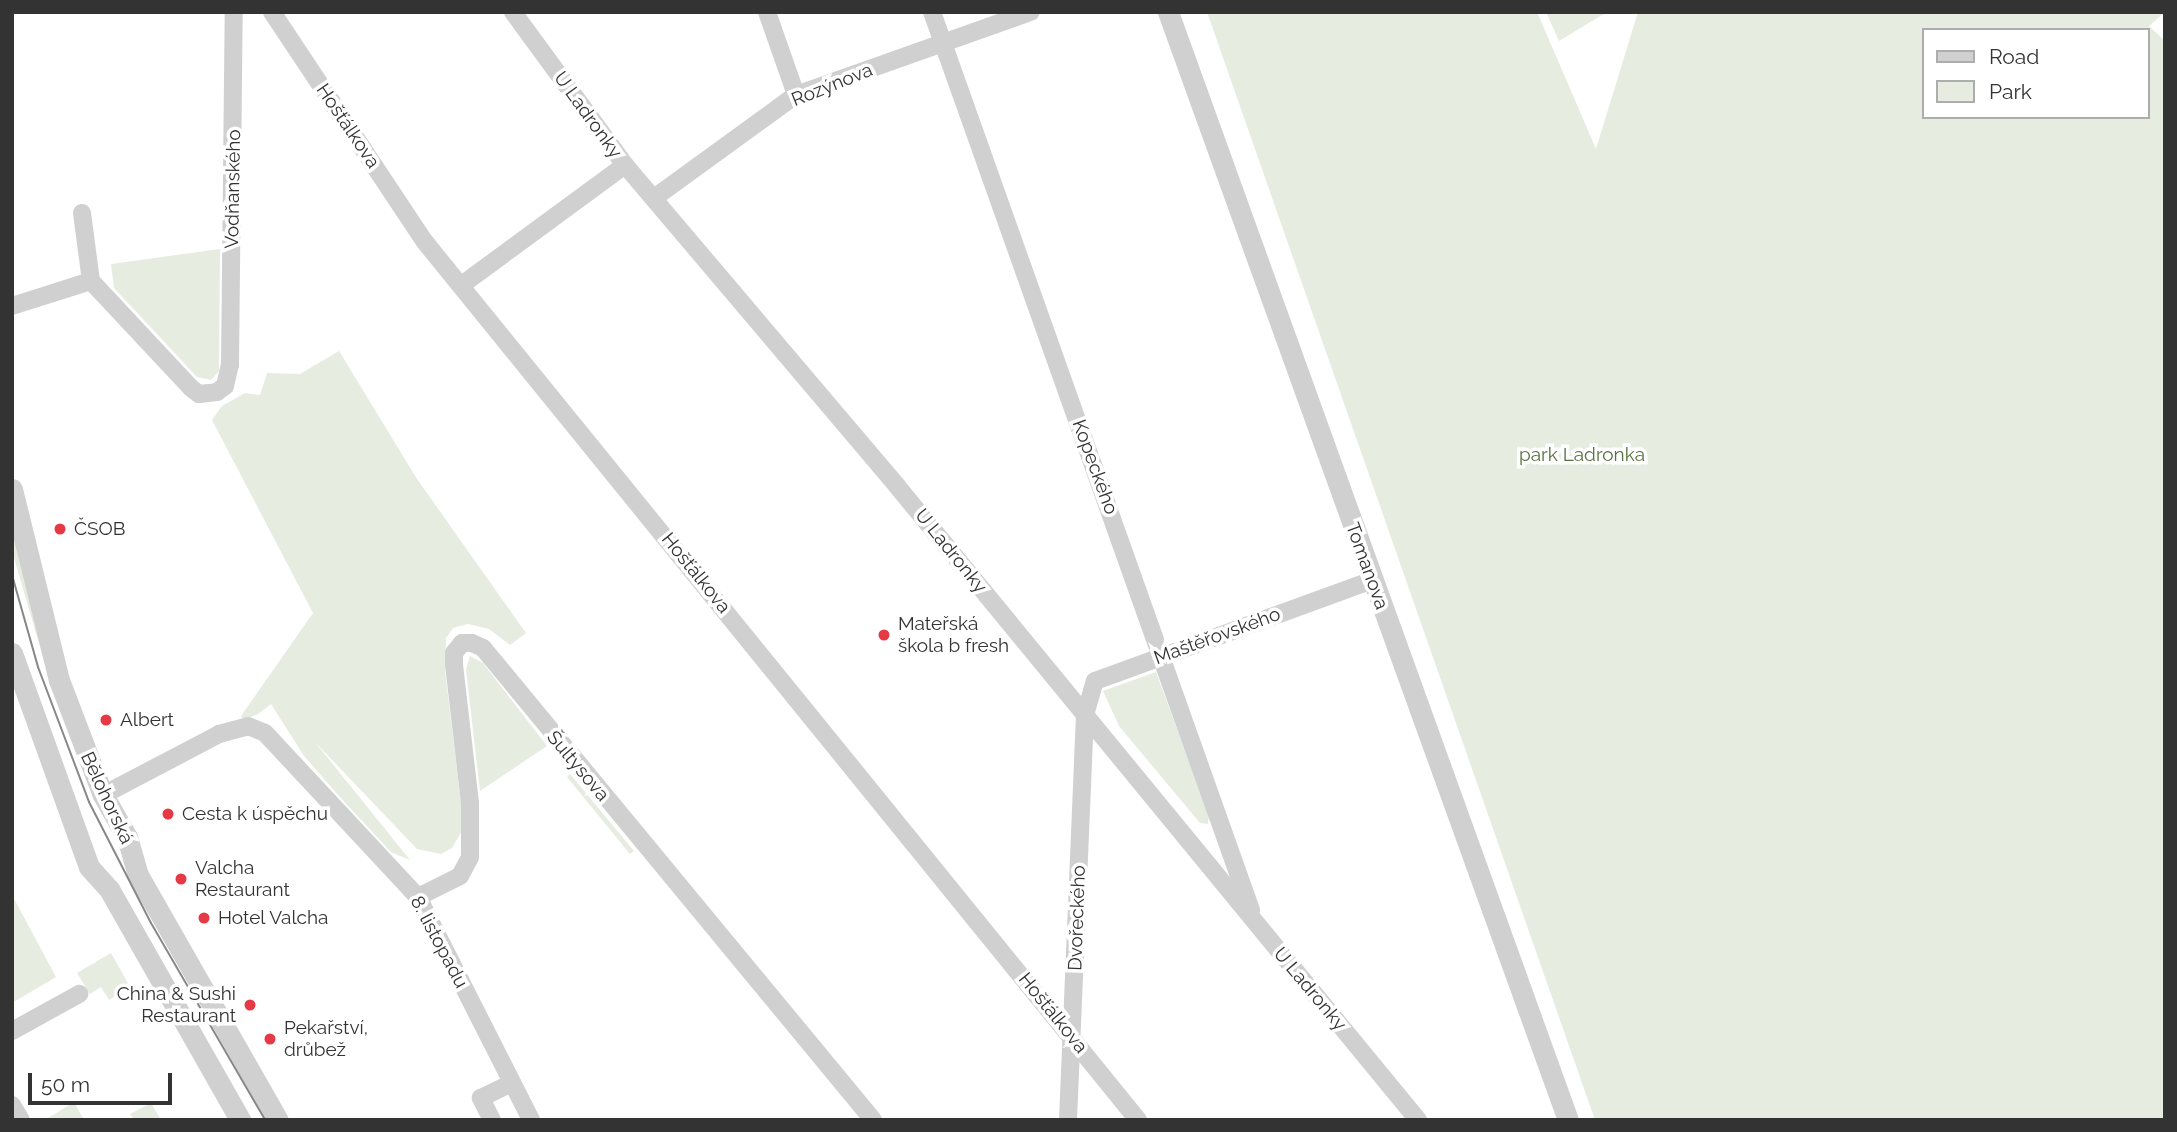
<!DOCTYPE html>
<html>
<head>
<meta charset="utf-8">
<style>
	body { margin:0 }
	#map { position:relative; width:2177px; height:1132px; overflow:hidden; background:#fff; font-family:Raleway,sans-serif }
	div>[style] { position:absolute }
	.green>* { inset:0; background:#e6ecdf }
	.minor>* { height:18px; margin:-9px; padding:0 9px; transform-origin:9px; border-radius:9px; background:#d0d0d0 }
	.tertiary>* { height:21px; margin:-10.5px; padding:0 10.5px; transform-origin:10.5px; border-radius:10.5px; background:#d0d0d0 }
	.tram>* { height:2px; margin:-1px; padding:0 1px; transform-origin:1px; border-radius:1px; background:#888 }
	.dots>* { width:19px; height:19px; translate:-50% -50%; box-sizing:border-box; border:4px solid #fff; border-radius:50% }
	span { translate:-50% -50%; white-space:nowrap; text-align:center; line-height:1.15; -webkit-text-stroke:7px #fff; paint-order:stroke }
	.street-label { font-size:19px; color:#333 }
	.park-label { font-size:19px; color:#56703f }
	.poi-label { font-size:19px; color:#333 }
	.left { translate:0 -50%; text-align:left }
	.right { translate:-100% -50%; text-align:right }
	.frame { position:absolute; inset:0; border:14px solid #333; pointer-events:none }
	.legend { position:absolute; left:1922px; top:28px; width:228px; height:91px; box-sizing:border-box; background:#fff; border:2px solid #adadad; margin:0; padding:9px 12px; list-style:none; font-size:21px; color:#333 }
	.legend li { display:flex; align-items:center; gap:14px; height:35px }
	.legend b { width:35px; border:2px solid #adadad }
	.scale { position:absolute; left:28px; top:1073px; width:144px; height:32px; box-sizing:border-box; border:4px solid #333; border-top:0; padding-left:9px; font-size:21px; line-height:24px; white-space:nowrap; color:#333; -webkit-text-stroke:5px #fff; paint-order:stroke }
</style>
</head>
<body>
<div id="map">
	<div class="green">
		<div style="clip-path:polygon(evenodd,1207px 12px,1537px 12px,1596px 149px,1638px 12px,2165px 12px,2149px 26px,2165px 41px,2165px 1120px,1595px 1120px,1207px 12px,1923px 30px,2147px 30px,2147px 117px,1923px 117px,1923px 30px)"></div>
		<div style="clip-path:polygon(1546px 12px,1607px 12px,1559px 41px)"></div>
		<div style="clip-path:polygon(220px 249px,219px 371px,211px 380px,197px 377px,114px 288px,111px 264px)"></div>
		<div style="clip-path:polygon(339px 351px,417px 479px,526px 633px,510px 645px,489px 629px,468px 624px,453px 628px,446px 638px,445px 671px,464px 827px,452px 848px,441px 854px,417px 849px,315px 742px,410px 860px,391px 852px,339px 796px,304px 756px,271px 704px,258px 714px,244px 720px,241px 716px,313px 613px,212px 420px,222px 406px,245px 393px,260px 395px,267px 373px,300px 374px)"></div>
		<div style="clip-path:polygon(12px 517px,45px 664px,12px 551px)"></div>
		<div style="clip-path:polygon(470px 656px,483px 663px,547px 746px,480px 791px,466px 670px)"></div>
		<div style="clip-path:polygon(1156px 672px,1209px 816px,1208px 824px,1200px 823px,1119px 726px,1103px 691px)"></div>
		<div style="clip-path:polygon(570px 774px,634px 851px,630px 854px,567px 777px)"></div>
		<div style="clip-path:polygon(12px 895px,56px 977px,12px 1003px)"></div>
		<div style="clip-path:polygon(111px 953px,130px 987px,109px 1000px,101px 987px,90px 994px,77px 973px)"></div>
		<div style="clip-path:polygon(74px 1102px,84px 1120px,45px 1120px)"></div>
		<div style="clip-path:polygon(151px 1103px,161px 1120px,134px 1120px,130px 1114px)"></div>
	</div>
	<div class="minor">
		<div style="left:272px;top:12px;width:276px;rotate:56.4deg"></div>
		<div style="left:425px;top:242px;width:1131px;rotate:50.92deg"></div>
		<div style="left:513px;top:12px;width:190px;rotate:53.8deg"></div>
		<div style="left:625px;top:165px;width:421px;rotate:49.7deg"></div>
		<div style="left:897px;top:486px;width:821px;rotate:50.59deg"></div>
		<div style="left:767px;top:12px;width:88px;rotate:70.7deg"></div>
		<div style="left:932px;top:12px;width:953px;rotate:70.44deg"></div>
		<div style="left:654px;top:198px;width:175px;rotate:-36deg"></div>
		<div style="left:796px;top:95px;width:249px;rotate:-19.5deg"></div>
		<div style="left:82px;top:213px;width:69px;rotate:82.5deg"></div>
		<div style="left:91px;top:281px;width:146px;rotate:46.9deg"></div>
		<div style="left:191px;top:388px;width:10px;rotate:37deg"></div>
		<div style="left:199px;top:394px;width:18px;rotate:-6deg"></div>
		<div style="left:217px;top:392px;width:10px;rotate:-37deg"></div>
		<div style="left:225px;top:386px;width:22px;rotate:-77deg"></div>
		<div style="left:230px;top:365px;width:353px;rotate:-89.4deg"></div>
		<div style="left:463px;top:284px;width:201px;rotate:-36.3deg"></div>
		<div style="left:12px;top:306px;width:83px;rotate:-17.6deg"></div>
		<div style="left:103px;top:795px;width:131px;rotate:-27.7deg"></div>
		<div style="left:219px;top:734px;width:30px;rotate:-15deg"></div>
		<div style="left:248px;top:726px;width:18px;rotate:22deg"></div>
		<div style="left:265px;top:733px;width:224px;rotate:47deg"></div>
		<div style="left:418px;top:897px;width:250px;rotate:63.1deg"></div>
		<div style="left:418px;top:897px;width:47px;rotate:-26.6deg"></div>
		<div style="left:460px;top:876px;width:21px;rotate:-62deg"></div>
		<div style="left:470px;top:857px;width:54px;rotate:-90deg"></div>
		<div style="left:470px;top:803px;width:139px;rotate:-96.6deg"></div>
		<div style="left:454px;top:665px;width:12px;rotate:-90deg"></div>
		<div style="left:454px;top:653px;width:13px;rotate:-51deg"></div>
		<div style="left:462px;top:643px;width:10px"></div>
		<div style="left:472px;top:643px;width:12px;rotate:24deg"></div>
		<div style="left:483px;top:648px;width:612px;rotate:50.43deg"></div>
		<div style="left:12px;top:1031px;width:77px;rotate:-28.9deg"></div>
		<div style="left:12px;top:1105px;width:17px;rotate:59deg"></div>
		<div style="left:492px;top:1120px;width:25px;rotate:-117deg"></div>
		<div style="left:481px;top:1098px;width:34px;rotate:-26deg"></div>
		<div style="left:1068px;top:1120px;width:405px;rotate:-87.6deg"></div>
		<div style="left:1085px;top:715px;width:35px;rotate:-74deg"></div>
		<div style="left:1095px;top:681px;width:295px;rotate:-20deg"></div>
	</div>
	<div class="tertiary">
		<div style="left:1168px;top:12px;width:1178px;rotate:70.15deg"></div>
		<div style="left:12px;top:489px;width:197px;rotate:76.2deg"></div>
		<div style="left:59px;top:680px;width:123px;rotate:69.1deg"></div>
		<div style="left:103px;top:795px;width:48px;rotate:60.3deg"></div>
		<div style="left:127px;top:837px;width:40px;rotate:74deg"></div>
		<div style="left:138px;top:875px;width:282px;rotate:60.3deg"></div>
		<div style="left:12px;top:653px;width:227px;rotate:70.2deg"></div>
		<div style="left:89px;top:867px;width:30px;rotate:48deg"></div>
		<div style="left:109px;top:889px;width:266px;rotate:60.4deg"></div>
	</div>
	<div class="tram">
		<div style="left:12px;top:575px;width:96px;rotate:74.2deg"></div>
		<div style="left:38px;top:667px;width:144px;rotate:69.3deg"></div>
		<div style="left:89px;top:802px;width:136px;rotate:62.9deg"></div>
		<div style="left:151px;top:923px;width:228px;rotate:59.9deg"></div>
	</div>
	<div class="dots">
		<div style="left:60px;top:529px;background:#e63946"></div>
		<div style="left:884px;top:635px;background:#e63946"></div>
		<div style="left:106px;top:720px;background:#e63946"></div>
		<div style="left:168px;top:814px;background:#e63946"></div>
		<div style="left:181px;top:879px;background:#e63946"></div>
		<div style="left:204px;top:918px;background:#e63946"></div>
		<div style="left:250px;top:1005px;background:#e63946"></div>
		<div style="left:270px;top:1039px;background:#e63946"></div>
	</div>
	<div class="street-label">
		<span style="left:832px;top:85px;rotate:-22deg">Rozýnova</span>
		<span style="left:588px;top:115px;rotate:54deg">U Ladronky</span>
		<span style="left:348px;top:126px;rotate:56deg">Hošťálkova</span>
		<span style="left:233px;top:189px;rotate:-89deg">Vodňanského</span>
		<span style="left:1095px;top:467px;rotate:70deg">Kopeckého</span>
		<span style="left:951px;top:551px;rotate:51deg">U Ladronky</span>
		<span style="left:1367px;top:566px;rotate:70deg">Tomanova</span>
		<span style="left:696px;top:573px;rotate:51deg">Hošťálkova</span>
		<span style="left:1217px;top:636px;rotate:-20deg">Maštěřovského</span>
		<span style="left:578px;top:766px;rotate:50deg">Šultysova</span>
		<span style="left:107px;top:798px;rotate:65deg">Bělohorská</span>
		<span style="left:1077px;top:918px;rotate:-88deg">Dvořeckého</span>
		<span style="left:439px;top:942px;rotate:62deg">8. listopadu</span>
		<span style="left:1310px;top:989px;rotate:50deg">U Ladronky</span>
		<span style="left:1053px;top:1013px;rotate:51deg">Hošťálkova</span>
	</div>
	<div class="park-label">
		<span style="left:1582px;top:455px">park Ladronka</span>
	</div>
	<div class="poi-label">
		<span class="left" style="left:74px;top:529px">ČSOB</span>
		<span class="left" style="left:898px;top:635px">Mateřská<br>škola b fresh</span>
		<span class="left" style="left:120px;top:720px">Albert</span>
		<span class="left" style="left:182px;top:814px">Cesta k úspěchu</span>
		<span class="left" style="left:195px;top:879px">Valcha<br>Restaurant</span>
		<span class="left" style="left:218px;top:918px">Hotel Valcha</span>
		<span class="right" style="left:236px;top:1005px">China &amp; Sushi<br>Restaurant</span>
		<span class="left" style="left:284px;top:1039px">Pekařství,<br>drůbež</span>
	</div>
	<div class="frame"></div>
	<ul class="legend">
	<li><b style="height:9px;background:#d0d0d0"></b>Road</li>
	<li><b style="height:19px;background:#e6ecdf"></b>Park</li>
	</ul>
	<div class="scale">50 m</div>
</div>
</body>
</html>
